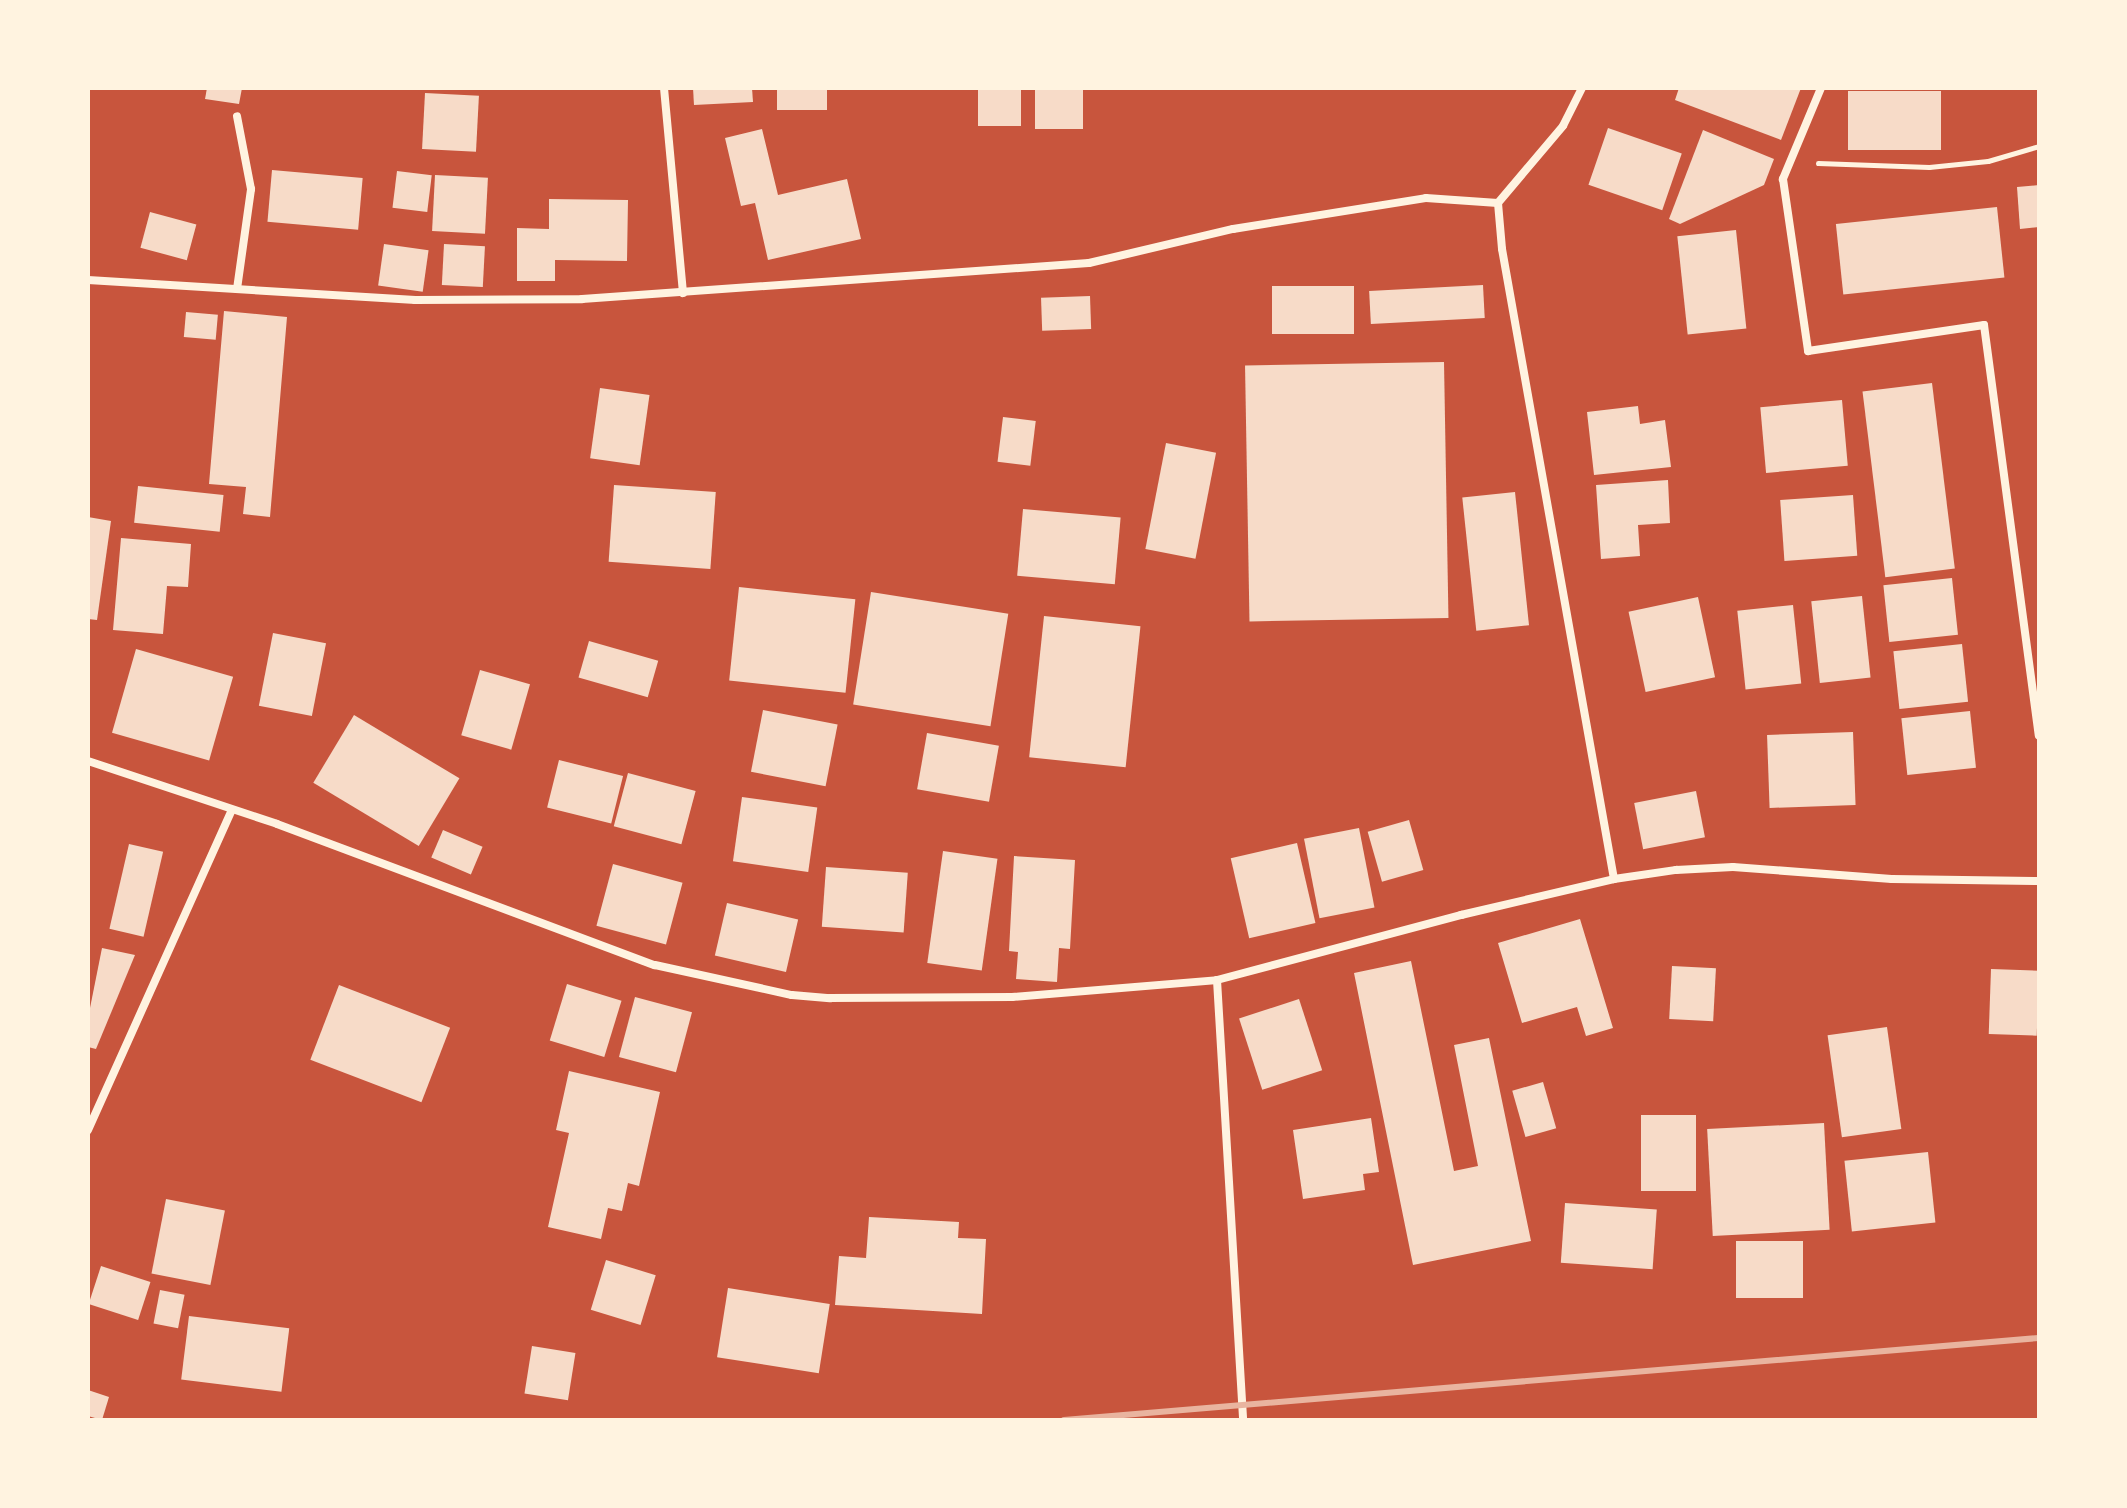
<!DOCTYPE html>
<html>
<head>
<meta charset="utf-8">
<style>
	body { margin:0 }
	#map { position:relative; width:2127px; height:1508px; overflow:hidden; background:#c8553d; font-family:Barlow,sans-serif }
	div>[style] { position:absolute }
	.building>* { inset:0; background:#f7dbc8; transform-origin:0 0 }
	.path>* { height:5px; margin:-2.5px; padding:0 2.5px; transform-origin:2.5px; border-radius:2.5px; background:#fff3e0 }
	.minor>* { height:8px; margin:-4px; padding:0 4px; transform-origin:4px; border-radius:4px; background:#fff3e0 }
	.rail>* { height:6px; margin:-3px; padding:0 3px; transform-origin:3px; border-radius:3px; background:#e9b49f }
	span { translate:-50% -50%; white-space:nowrap; text-align:center; line-height:1.15; -webkit-text-stroke:6px #fff3e0; paint-order:stroke }
	.frame { position:absolute; inset:0; border:90px solid #fff3e0; pointer-events:none }
</style>
</head>
<body>
<div id="map">
	<div class="building">
		<div style="clip-path:polygon(207px 88px,242px 88px,239px 104px,205px 99px)"></div>
		<div style="clip-path:polygon(693px 88px,752px 88px,753px 102px,694px 105px)"></div>
		<div style="left:777px;top:88px;width:50px;height:22px"></div>
		<div style="left:978px;top:88px;width:43px;height:38px"></div>
		<div style="clip-path:polygon(1679px 88px,1801px 88px,1781px 140px,1675px 100px)"></div>
		<div style="left:1035px;top:89px;width:48px;height:40px"></div>
		<div style="left:1848px;top:91px;width:93px;height:59px"></div>
		<div style="left:425px;top:93px;width:54px;height:56px;rotate:3deg"></div>
		<div style="left:1608px;top:128px;width:78px;height:60px;rotate:19deg"></div>
		<div style="clip-path:polygon(762px 129px,778px 195px,847px 179px,861px 239px,768px 260px,755px 203px,741px 206px,725px 138px)"></div>
		<div style="clip-path:polygon(1703px 130px,1774px 159px,1764px 185px,1680px 224px,1669px 219px)"></div>
		<div style="left:272px;top:170px;width:91px;height:52px;rotate:5deg"></div>
		<div style="left:397px;top:171px;width:35px;height:37px;rotate:7deg"></div>
		<div style="left:435px;top:175px;width:53px;height:56px;rotate:3deg"></div>
		<div style="clip-path:polygon(2039px 185px,2039px 227px,2020px 229px,2017px 187px)"></div>
		<div style="clip-path:polygon(549px 199px,628px 200px,627px 261px,555px 260px,555px 281px,517px 281px,517px 228px,549px 229px)"></div>
		<div style="left:1997px;top:207px;width:71px;height:162px;rotate:84deg"></div>
		<div style="left:150px;top:212px;width:48px;height:37px;rotate:15deg"></div>
		<div style="left:1736px;top:230px;width:99px;height:59px;rotate:84deg"></div>
		<div style="left:384px;top:244px;width:45px;height:42px;rotate:8deg"></div>
		<div style="left:444px;top:244px;width:41px;height:41px;rotate:3deg"></div>
		<div style="left:1483px;top:285px;width:33px;height:114px;rotate:87deg"></div>
		<div style="left:1354px;top:286px;width:48px;height:82px;rotate:90deg"></div>
		<div style="left:1090px;top:296px;width:33px;height:49px;rotate:88deg"></div>
		<div style="clip-path:polygon(224px 311px,287px 317px,270px 517px,243px 514px,246px 487px,209px 484px)"></div>
		<div style="left:186px;top:312px;width:32px;height:25px;rotate:5deg"></div>
		<div style="left:1444px;top:362px;width:256px;height:199px;rotate:89deg"></div>
		<div style="left:1932px;top:383px;width:187px;height:70px;rotate:83deg"></div>
		<div style="left:600px;top:388px;width:50px;height:71px;rotate:8deg"></div>
		<div style="left:1842px;top:400px;width:66px;height:82px;rotate:85deg"></div>
		<div style="clip-path:polygon(1638px 406px,1640px 424px,1665px 420px,1671px 467px,1594px 475px,1587px 412px)"></div>
		<div style="left:1003px;top:417px;width:33px;height:45px;rotate:7deg"></div>
		<div style="left:1166px;top:443px;width:51px;height:108px;rotate:11deg"></div>
		<div style="clip-path:polygon(1668px 480px,1670px 523px,1638px 525px,1640px 556px,1601px 559px,1596px 485px)"></div>
		<div style="left:614px;top:485px;width:102px;height:77px;rotate:4deg"></div>
		<div style="left:138px;top:486px;width:86px;height:37px;rotate:6deg"></div>
		<div style="left:1515px;top:492px;width:134px;height:53px;rotate:84deg"></div>
		<div style="left:1853px;top:495px;width:61px;height:73px;rotate:86deg"></div>
		<div style="left:1023px;top:509px;width:98px;height:67px;rotate:5deg"></div>
		<div style="clip-path:polygon(88px 517px,111px 521px,97px 620px,88px 619px)"></div>
		<div style="clip-path:polygon(121px 538px,191px 544px,188px 587px,167px 586px,163px 634px,113px 630px)"></div>
		<div style="left:1952px;top:578px;width:57px;height:69px;rotate:84deg"></div>
		<div style="left:739px;top:587px;width:117px;height:94px;rotate:6deg"></div>
		<div style="left:871px;top:592px;width:139px;height:114px;rotate:9deg"></div>
		<div style="left:1862px;top:596px;width:82px;height:51px;rotate:84deg"></div>
		<div style="left:1698px;top:597px;width:82px;height:71px;rotate:78deg"></div>
		<div style="left:1793px;top:605px;width:79px;height:56px;rotate:84deg"></div>
		<div style="left:1044px;top:616px;width:97px;height:142px;rotate:6deg"></div>
		<div style="left:273px;top:633px;width:54px;height:74px;rotate:11deg"></div>
		<div style="left:589px;top:641px;width:72px;height:38px;rotate:16deg"></div>
		<div style="left:1962px;top:644px;width:58px;height:69px;rotate:84deg"></div>
		<div style="left:136px;top:649px;width:101px;height:87px;rotate:16deg"></div>
		<div style="left:480px;top:670px;width:52px;height:68px;rotate:16deg"></div>
		<div style="left:763px;top:710px;width:76px;height:63px;rotate:11deg"></div>
		<div style="left:1970px;top:711px;width:57px;height:69px;rotate:84deg"></div>
		<div style="left:354px;top:715px;width:123px;height:79px;rotate:31deg"></div>
		<div style="left:1853px;top:732px;width:73px;height:86px;rotate:88deg"></div>
		<div style="left:927px;top:733px;width:73px;height:57px;rotate:10deg"></div>
		<div style="left:559px;top:760px;width:66px;height:49px;rotate:14deg"></div>
		<div style="left:628px;top:773px;width:70px;height:55px;rotate:15deg"></div>
		<div style="left:1696px;top:791px;width:47px;height:63px;rotate:79deg"></div>
		<div style="left:742px;top:797px;width:76px;height:65px;rotate:8deg"></div>
		<div style="left:1409px;top:820px;width:52px;height:43px;rotate:74deg"></div>
		<div style="left:1359px;top:828px;width:81px;height:56px;rotate:79deg"></div>
		<div style="left:443px;top:830px;width:43px;height:30px;rotate:23deg"></div>
		<div style="left:1297px;top:843px;width:82px;height:68px;rotate:77deg"></div>
		<div style="left:129px;top:844px;width:35px;height:87px;rotate:13deg"></div>
		<div style="left:943px;top:851px;width:55px;height:113px;rotate:8deg"></div>
		<div style="clip-path:polygon(1014px 856px,1075px 860px,1070px 949px,1059px 948px,1057px 982px,1016px 979px,1018px 952px,1009px 951px)"></div>
		<div style="left:613px;top:864px;width:72px;height:64px;rotate:15deg"></div>
		<div style="left:826px;top:867px;width:82px;height:60px;rotate:4deg"></div>
		<div style="left:727px;top:903px;width:73px;height:54px;rotate:13deg"></div>
		<div style="clip-path:polygon(1580px 919px,1613px 1028px,1586px 1036px,1577px 1007px,1522px 1023px,1498px 943px)"></div>
		<div style="clip-path:polygon(102px 948px,135px 955px,96px 1049px,88px 1047px,88px 1018px)"></div>
		<div style="clip-path:polygon(1411px 961px,1454px 1171px,1478px 1166px,1454px 1045px,1489px 1038px,1531px 1241px,1413px 1265px,1354px 973px)"></div>
		<div style="left:1672px;top:966px;width:44px;height:53px;rotate:3deg"></div>
		<div style="left:1991px;top:969px;width:48px;height:65px;rotate:2deg"></div>
		<div style="left:567px;top:984px;width:57px;height:59px;rotate:17deg"></div>
		<div style="left:339px;top:985px;width:119px;height:80px;rotate:21deg"></div>
		<div style="left:635px;top:997px;width:59px;height:62px;rotate:15deg"></div>
		<div style="left:1299px;top:999px;width:75px;height:63px;rotate:72deg"></div>
		<div style="left:1887px;top:1027px;width:103px;height:60px;rotate:82deg"></div>
		<div style="clip-path:polygon(569px 1071px,660px 1092px,639px 1186px,628px 1183px,622px 1211px,608px 1208px,601px 1239px,548px 1227px,569px 1133px,556px 1130px)"></div>
		<div style="left:1543px;top:1082px;width:48px;height:32px;rotate:74deg"></div>
		<div style="left:1641px;top:1115px;width:55px;height:76px"></div>
		<div style="clip-path:polygon(1371px 1118px,1379px 1172px,1363px 1174px,1365px 1190px,1303px 1199px,1293px 1130px)"></div>
		<div style="left:1824px;top:1123px;width:107px;height:117px;rotate:87deg"></div>
		<div style="left:1928px;top:1152px;width:71px;height:84px;rotate:84deg"></div>
		<div style="left:166px;top:1199px;width:60px;height:76px;rotate:11deg"></div>
		<div style="left:1565px;top:1203px;width:92px;height:60px;rotate:4deg"></div>
		<div style="clip-path:polygon(869px 1217px,959px 1222px,958px 1238px,986px 1239px,982px 1314px,835px 1305px,839px 1256px,866px 1258px)"></div>
		<div style="left:1736px;top:1241px;width:67px;height:57px"></div>
		<div style="left:606px;top:1260px;width:52px;height:52px;rotate:17deg"></div>
		<div style="left:101px;top:1266px;width:52px;height:40px;rotate:18deg"></div>
		<div style="left:728px;top:1288px;width:103px;height:70px;rotate:9deg"></div>
		<div style="left:160px;top:1290px;width:25px;height:34px;rotate:11deg"></div>
		<div style="left:189px;top:1316px;width:101px;height:64px;rotate:7deg"></div>
		<div style="left:532px;top:1346px;width:44px;height:48px;rotate:9deg"></div>
		<div style="clip-path:polygon(88px 1390px,109px 1397px,102px 1420px,88px 1416px)"></div>
	</div>
	<div class="path">
		<div style="left:1818px;top:163px;width:111px;rotate:2.1deg"></div>
		<div style="left:1929px;top:167px;width:59px;rotate:-5.8deg"></div>
		<div style="left:1988px;top:161px;width:53px;rotate:-16.4deg"></div>
	</div>
	<div class="minor">
		<div style="left:664px;top:88px;width:206px;rotate:84.7deg"></div>
		<div style="left:1582px;top:88px;width:42px;rotate:116.6deg"></div>
		<div style="left:1563px;top:126px;width:101px;rotate:130.2deg"></div>
		<div style="left:1498px;top:203px;width:46px;rotate:85deg"></div>
		<div style="left:1502px;top:249px;width:640px;rotate:79.92deg"></div>
		<div style="left:1821px;top:88px;width:99px;rotate:112.7deg"></div>
		<div style="left:1783px;top:179px;width:174px;rotate:81.7deg"></div>
		<div style="left:1808px;top:351px;width:178px;rotate:-8.4deg"></div>
		<div style="left:1984px;top:325px;width:414px;rotate:82.4deg"></div>
		<div style="left:88px;top:280px;width:328px;rotate:3.5deg"></div>
		<div style="left:415px;top:300px;width:167px;rotate:-0.3deg"></div>
		<div style="left:582px;top:299px;width:508px;rotate:-4.06deg"></div>
		<div style="left:1089px;top:263px;width:148px;rotate:-13.3deg"></div>
		<div style="left:1233px;top:229px;width:195px;rotate:-9.1deg"></div>
		<div style="left:1426px;top:198px;width:72px;rotate:4deg"></div>
		<div style="left:237px;top:289px;width:101px;rotate:-82deg"></div>
		<div style="left:251px;top:189px;width:74px;rotate:-100.9deg"></div>
		<div style="left:88px;top:761px;width:199px;rotate:18.4deg"></div>
		<div style="left:277px;top:824px;width:403px;rotate:20.5deg"></div>
		<div style="left:655px;top:965px;width:140px;rotate:12.4deg"></div>
		<div style="left:792px;top:995px;width:38px;rotate:5deg"></div>
		<div style="left:830px;top:998px;width:182px;rotate:-0.3deg"></div>
		<div style="left:1012px;top:997px;width:206px;rotate:-4.7deg"></div>
		<div style="left:1217px;top:980px;width:253px;rotate:-14.9deg"></div>
		<div style="left:1461px;top:915px;width:157px;rotate:-13.2deg"></div>
		<div style="left:1614px;top:879px;width:63px;rotate:-8.3deg"></div>
		<div style="left:1676px;top:870px;width:57px;rotate:-3deg"></div>
		<div style="left:1733px;top:867px;width:159px;rotate:4.3deg"></div>
		<div style="left:1892px;top:879px;width:147px;rotate:0.8deg"></div>
		<div style="left:1217px;top:980px;width:441px;rotate:86.6deg"></div>
		<div style="left:88px;top:1130px;width:351px;rotate:-65.8deg"></div>
	</div>
	<div class="rail">
		<div style="left:1064px;top:1420px;width:978px;rotate:-4.81deg"></div>
	</div>
	<div class="frame"></div>
</div>
</body>
</html>
